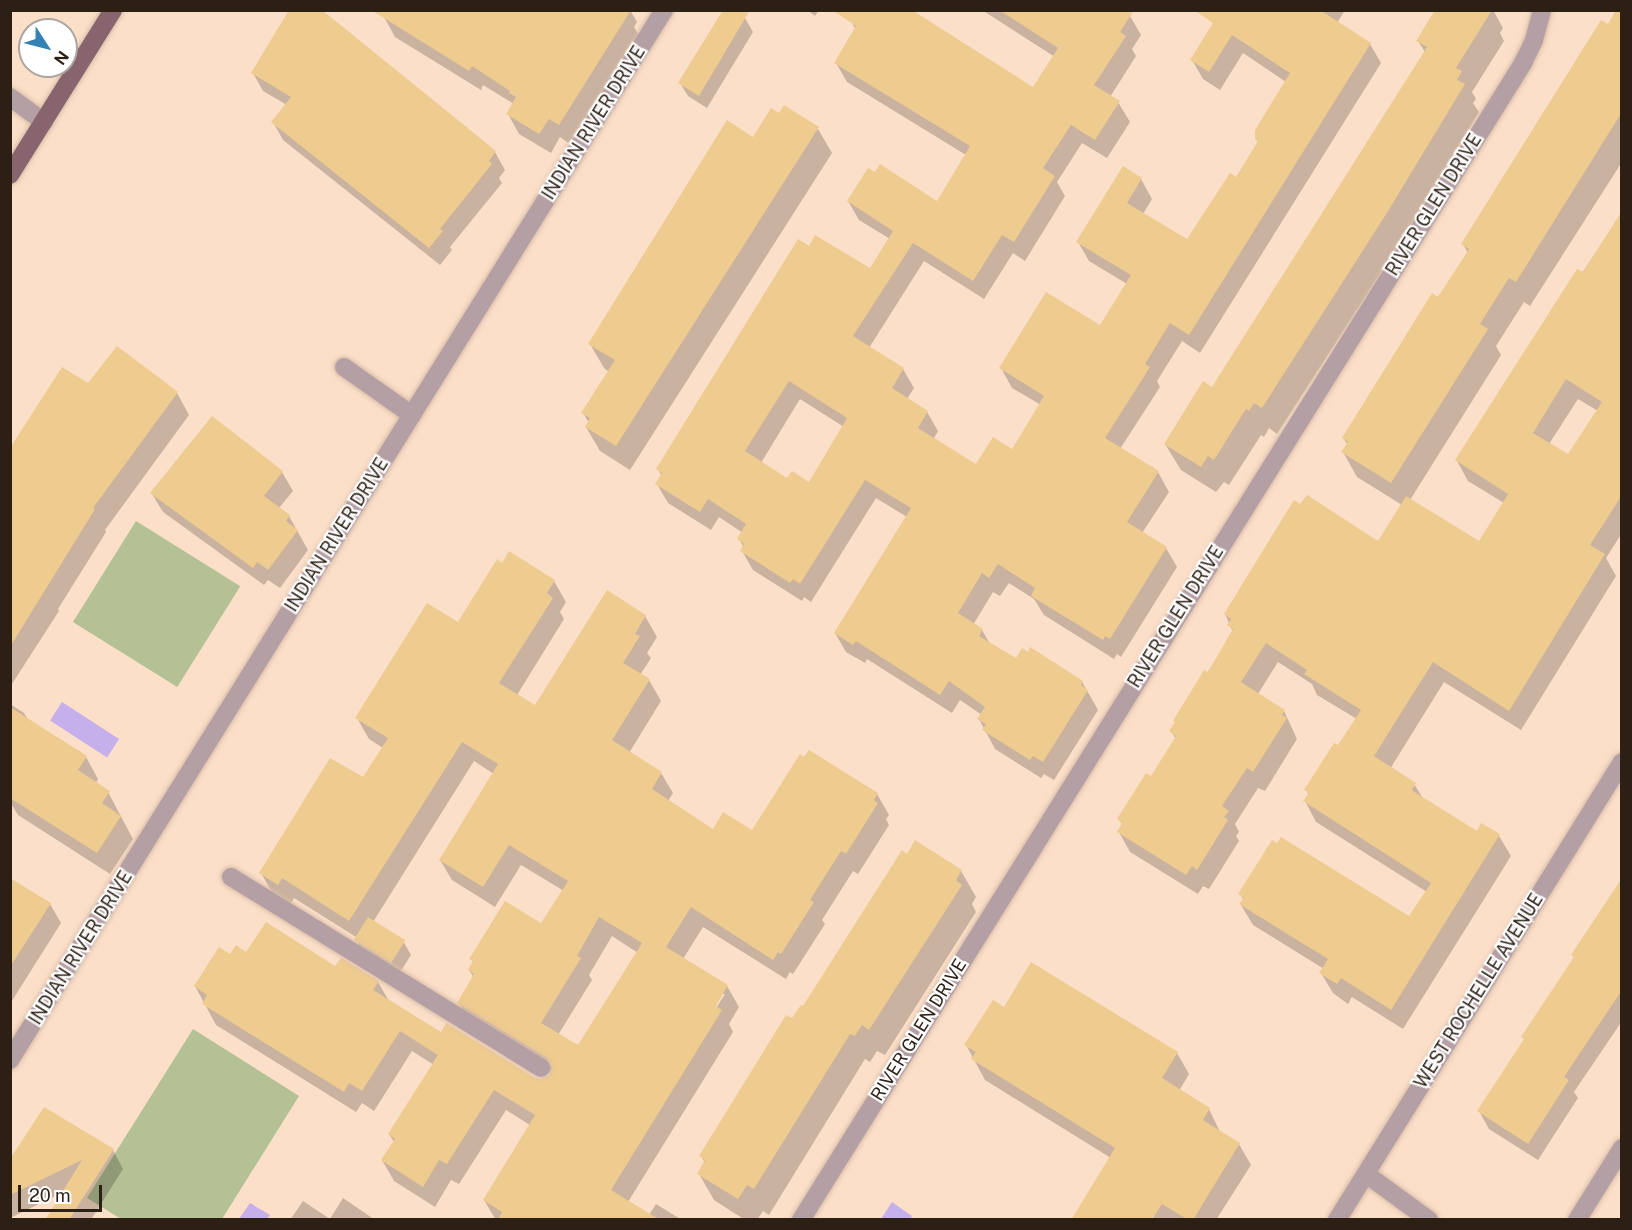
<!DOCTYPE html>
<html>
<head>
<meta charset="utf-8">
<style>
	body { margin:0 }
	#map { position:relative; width:1632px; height:1230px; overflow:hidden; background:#fcdfc8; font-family:"Public Sans",sans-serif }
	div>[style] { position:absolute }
	.green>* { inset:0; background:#b4c194; transform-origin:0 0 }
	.water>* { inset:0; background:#c6b0ec; transform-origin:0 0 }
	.shadow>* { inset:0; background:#0003 }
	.building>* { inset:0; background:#eecb8f; transform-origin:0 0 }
	.roads { filter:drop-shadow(0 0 2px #d7bca8) drop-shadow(0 0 2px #d7bca8) }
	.minor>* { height:18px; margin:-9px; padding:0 9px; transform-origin:9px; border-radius:9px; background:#b49fa4 }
	.major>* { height:18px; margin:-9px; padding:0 9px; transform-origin:9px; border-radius:9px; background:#88656e }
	span { translate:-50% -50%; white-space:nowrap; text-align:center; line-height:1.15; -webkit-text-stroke:4.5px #fff; paint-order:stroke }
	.street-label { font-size:18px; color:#2c1f14 }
	.frame { position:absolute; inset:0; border:12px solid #2c1f14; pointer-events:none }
	.north { position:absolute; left:18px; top:18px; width:60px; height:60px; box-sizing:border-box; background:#fff; border:2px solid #aba5a1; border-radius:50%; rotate:126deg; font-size:16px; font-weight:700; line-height:24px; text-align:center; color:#2c1f14 }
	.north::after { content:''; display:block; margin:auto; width:21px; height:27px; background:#3482b5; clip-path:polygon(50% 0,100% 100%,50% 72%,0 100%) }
	.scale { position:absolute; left:18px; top:1185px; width:84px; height:27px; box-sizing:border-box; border:3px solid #2c1f14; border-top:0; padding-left:8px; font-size:18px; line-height:21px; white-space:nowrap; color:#2c1f14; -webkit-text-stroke:4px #fff; paint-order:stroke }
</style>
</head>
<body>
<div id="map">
	<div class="green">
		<div style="left:136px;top:521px;width:123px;height:119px;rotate:32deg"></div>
		<div style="clip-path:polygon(193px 1029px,299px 1096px,222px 1219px,121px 1219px,87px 1198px)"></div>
	</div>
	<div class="water">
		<div style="left:62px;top:702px;width:68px;height:22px;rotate:33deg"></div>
		<div style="clip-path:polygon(892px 1202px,912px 1216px,910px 1219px,881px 1219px)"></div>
		<div style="clip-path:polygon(250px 1203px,270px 1215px,267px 1219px,239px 1219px)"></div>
	</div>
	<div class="shadow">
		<div style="clip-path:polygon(630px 10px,637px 22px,634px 27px,639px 35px,570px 144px,560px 137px,551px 153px,519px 134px,508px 114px,514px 104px,483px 85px,481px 90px,395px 37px,384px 17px)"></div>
		<div style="clip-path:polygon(732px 10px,745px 18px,753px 32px,707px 108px,688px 96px,680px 83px)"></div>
		<div style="clip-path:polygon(807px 10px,819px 10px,815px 16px)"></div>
		<div style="clip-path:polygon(evenodd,982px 10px,1082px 10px,1130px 16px,1141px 35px,1132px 49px,1136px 56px,1110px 97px,1118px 102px,1130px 122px,1107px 158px,1082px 143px,1057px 182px,1065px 196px,1025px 261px,1013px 253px,984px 299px,924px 261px,869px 348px,903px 369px,914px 388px,907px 399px,927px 412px,938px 431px,933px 440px,976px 466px,1013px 451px,1041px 405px,1012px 388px,1001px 368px,1101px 327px,1127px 284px,1089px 261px,1078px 242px,1141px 179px,1152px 199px,1143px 214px,1188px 241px,1236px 179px,1258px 142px,1256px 138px,1286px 82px,1243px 53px,1220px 90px,1203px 79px,1192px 60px,1223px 10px,1345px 10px,1337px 23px,1370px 44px,1381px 63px,1200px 353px,1182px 341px,1157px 381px,1160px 387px,1120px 449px,1158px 472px,1169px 492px,1142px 533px,1166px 548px,1177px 567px,1121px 657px,1117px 654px,1114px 659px,1044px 615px,1034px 599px,1009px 583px,1000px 596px,993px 592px,973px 625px,982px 630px,990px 644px,1016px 660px,1082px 682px,1093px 701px,1098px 710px,1054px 780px,1044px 774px,1041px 778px,995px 749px,979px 719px,982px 715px,960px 700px,952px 713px,867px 659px,865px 663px,846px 652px,835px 633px,907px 517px,876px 498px,811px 602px,804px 597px,802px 601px,753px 570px,742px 551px,744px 548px,739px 539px,743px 533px,719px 517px,711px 530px,668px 503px,657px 484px,662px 477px,658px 469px,809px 248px,870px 270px,890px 239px,859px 220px,848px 201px,937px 203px,966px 155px,847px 82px,836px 63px,856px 30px,851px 21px,1034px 89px,1055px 57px,982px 10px,800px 399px,844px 427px,809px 484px,787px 480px,761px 463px,800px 399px)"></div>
		<div style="clip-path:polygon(1437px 10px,1493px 10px,1503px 28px,1500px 33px,1504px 41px,1472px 92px,1476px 99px,1473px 103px,1479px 112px,1400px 243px,1277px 434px,1269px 428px,1264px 437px,1261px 435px,1229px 485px,1224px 482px,1216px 492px,1181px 470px,1165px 444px,1213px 390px,1425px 52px,1418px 41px)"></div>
		<div style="clip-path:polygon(evenodd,1622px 10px,1622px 162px,1530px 306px,1524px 302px,1496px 346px,1501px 355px,1410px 500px,1479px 543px,1504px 503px,1468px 481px,1457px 461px,1622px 213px,1622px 533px,1606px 558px,1616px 576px,1521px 730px,1444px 682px,1390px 769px,1414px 784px,1424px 800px,1477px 833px,1499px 836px,1511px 856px,1403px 1029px,1352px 997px,1348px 1004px,1333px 993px,1321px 973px,1324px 969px,1253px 925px,1241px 905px,1244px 900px,1240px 894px,1410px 919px,1427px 892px,1316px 822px,1305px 801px,1309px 795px,1306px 790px,1357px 719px,1317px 695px,1312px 684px,1278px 662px,1258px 694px,1284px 711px,1297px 739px,1265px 791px,1258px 788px,1235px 824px,1239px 832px,1236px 836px,1239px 841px,1209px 889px,1203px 886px,1198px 894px,1130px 852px,1119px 832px,1123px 825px,1119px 820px,1152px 778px,1176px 739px,1171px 731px,1233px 632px,1225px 614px,1379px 543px,1402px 505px,1357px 477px,1343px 452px,1348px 445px,1343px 438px,1468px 253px,1463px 244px,1608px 26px,1622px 10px,1578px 399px,1598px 411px,1569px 456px,1549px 444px,1578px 399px)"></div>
		<div style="clip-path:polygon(253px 73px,495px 152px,505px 170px,499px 178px,502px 183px,450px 247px,452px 250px,440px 265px,283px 140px,273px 122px,287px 105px,263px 91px)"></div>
		<div style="clip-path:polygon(818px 129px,832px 153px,630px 470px,600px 451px,586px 427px,589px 423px,583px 413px,609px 372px,604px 368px,590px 344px,753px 139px)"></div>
		<div style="clip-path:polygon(88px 385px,177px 393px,189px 415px,105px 530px,106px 532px,58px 609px,59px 611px,10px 687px,10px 452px)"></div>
		<div style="clip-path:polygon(282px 472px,293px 491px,279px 508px,289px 516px,308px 550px,280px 588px,268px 580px,264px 585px,163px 512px,152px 494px)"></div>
		<div style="clip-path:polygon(evenodd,503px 565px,554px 581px,566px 602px,560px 612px,564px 619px,517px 695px,536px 707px,645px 616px,657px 637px,647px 653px,651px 658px,640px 675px,649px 680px,661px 701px,629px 753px,661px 773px,673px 793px,668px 801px,714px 831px,752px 832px,877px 794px,889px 815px,886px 819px,889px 825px,858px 874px,853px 871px,822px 920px,825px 924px,793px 974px,790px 972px,786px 979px,703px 927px,683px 959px,727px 986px,739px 1007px,729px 1024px,733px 1032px,628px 1202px,649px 1215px,656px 1204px,682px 1220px,496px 1220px,484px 1200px,530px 1125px,506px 1110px,459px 1184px,451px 1180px,435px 1207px,394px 1181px,382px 1160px,394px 1142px,389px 1134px,434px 1065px,412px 1051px,374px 1111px,362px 1103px,356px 1112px,216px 1025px,195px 986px,231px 956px,247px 954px,336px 968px,378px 982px,389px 1001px,441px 1034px,534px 1079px,541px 1081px,553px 1075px,471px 1024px,459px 1003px,474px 978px,469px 970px,474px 964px,471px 959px,542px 925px,564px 891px,521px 865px,495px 907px,452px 880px,440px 860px,494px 774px,474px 761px,373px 922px,403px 941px,411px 955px,399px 974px,362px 952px,356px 937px,294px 898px,290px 905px,273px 894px,261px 873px,363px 779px,383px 748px,369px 739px,357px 718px,458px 624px,503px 565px,612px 936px,638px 953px,578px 1047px,558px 1035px,592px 980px,589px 975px,612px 936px,503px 565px,721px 994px,725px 994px,713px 1013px,711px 1011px,721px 994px)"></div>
		<div style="clip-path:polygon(10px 704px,24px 713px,28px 720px,86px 757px,98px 779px,96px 783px,108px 792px,133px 839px,110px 874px,18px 815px,10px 802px)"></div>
		<div style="clip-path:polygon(908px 856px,961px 871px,976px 897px,972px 904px,976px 912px,885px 1055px,877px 1051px,870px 1062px,865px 1059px,769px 1215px,763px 1211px,757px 1220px,745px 1220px,714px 1200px,699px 1174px,705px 1163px,701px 1156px)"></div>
		<div style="clip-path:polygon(10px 880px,50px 904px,61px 923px,10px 1004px)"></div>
		<div style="clip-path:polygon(1622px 881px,1622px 1021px,1574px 1092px,1578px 1098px,1538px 1160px,1489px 1129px,1479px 1111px,1575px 959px,1573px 955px)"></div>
		<div style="clip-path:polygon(1004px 1009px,1177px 1053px,1189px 1074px,1179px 1091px,1209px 1109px,1220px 1132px,1239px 1144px,1251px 1165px,1216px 1220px,1072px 1220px,1111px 1158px,985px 1080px,966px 1045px)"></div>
		<div style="clip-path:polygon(113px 1150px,123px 1169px,92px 1218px,94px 1220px,47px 1220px,64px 1192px,10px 1218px,10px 1163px)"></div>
		<div style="clip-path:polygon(343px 1198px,375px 1220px,290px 1220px,303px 1201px,330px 1219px)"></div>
	</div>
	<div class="building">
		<div style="clip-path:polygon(289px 10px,322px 10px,496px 151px,489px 161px,492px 164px,440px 229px,443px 231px,429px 248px,271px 122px,291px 97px,251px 73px)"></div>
		<div style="clip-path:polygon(371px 10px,631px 10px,559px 125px,549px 119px,539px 134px,506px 114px,516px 97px,509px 93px,510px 91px,472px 66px,469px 71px)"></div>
		<div style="clip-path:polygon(723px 10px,750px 10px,699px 96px,678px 83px)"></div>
		<div style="clip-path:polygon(evenodd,832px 10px,912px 10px,1033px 87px,1058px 48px,999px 10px,1134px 10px,1120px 32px,1126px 36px,1094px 85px,1120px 101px,1095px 140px,1071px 125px,1043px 168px,1055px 176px,1014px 242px,1002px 235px,973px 281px,913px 243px,853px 336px,904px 368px,892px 388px,928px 411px,918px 428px,976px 464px,993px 437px,1012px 449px,1044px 396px,999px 368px,1046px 292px,1100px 325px,1131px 275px,1076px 242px,1123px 166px,1142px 178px,1127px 203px,1187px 239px,1230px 173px,1236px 177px,1258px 141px,1255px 139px,1255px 130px,1290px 73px,1232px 35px,1209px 72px,1190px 60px,1213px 23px,1194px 10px,1320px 10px,1371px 43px,1189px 335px,1170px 323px,1145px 364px,1150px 367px,1105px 438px,1159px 471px,1127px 522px,1167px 547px,1110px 639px,1105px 636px,1103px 640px,1031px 596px,1035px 588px,998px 564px,989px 578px,982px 573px,958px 613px,983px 629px,979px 636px,1016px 658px,1022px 648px,1028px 652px,1030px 647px,1083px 681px,1081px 685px,1088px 690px,1043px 762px,1033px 756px,1030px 760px,982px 730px,986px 724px,977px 719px,985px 707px,949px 681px,940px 695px,856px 641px,853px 645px,834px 633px,911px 508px,865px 480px,800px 584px,793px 579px,790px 583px,740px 551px,744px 544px,737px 539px,746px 524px,708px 499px,700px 512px,655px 484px,662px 473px,656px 469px,798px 239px,809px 246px,815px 235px,870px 268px,893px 231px,847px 201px,868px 168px,875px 172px,880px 164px,937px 201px,970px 146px,834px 63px,856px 26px,832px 10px,789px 381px,847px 418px,809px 482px,792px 471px,787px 478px,745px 451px,789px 381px)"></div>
		<div style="clip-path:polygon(1435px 10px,1492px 10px,1456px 68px,1462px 71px,1457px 80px,1465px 84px,1385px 216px,1262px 408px,1254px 403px,1249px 411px,1246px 409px,1214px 460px,1208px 456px,1201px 467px,1164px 444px,1203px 381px,1212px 387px,1427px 47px,1416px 41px)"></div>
		<div style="clip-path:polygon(1616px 10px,1622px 10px,1622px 112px,1516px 282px,1509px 278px,1480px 324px,1488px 329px,1391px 483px,1341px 452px,1348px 442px,1342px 438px,1432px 293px,1438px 297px,1469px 249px,1461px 244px,1601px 20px,1608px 24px)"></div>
		<div style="clip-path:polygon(784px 105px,819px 127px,616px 446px,585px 427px,590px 418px,581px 413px,615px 360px,588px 344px,727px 120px,753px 137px,771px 108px,779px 113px)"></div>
		<div style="clip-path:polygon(evenodd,1622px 211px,1622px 495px,1590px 545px,1605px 554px,1509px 711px,1433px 662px,1374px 756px,1416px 783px,1412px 790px,1416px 793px,1477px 831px,1481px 823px,1500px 834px,1391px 1010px,1341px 978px,1337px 984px,1319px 973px,1328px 959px,1239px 904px,1244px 898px,1238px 894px,1272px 840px,1277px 843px,1281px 837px,1409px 916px,1431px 883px,1303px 801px,1309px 793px,1304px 790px,1334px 743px,1338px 745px,1361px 710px,1304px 674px,1307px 670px,1266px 643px,1241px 682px,1285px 710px,1282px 715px,1287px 718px,1253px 772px,1247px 768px,1222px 806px,1229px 811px,1224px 817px,1228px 820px,1197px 870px,1192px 866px,1186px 875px,1117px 832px,1122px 823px,1117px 819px,1146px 773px,1151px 776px,1176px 736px,1169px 731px,1175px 722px,1173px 721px,1204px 670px,1208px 672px,1233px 629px,1227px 625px,1231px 619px,1224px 614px,1294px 500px,1300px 504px,1307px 495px,1378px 541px,1406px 496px,1479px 541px,1508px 494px,1455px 460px,1577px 269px,1583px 272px,1622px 211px,1566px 379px,1602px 402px,1568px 454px,1533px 433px,1566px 379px)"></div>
		<div style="clip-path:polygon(117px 346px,178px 392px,93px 508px,95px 509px,10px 647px,10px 448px,62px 367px,88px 383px)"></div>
		<div style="clip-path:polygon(212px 416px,283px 471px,264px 496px,290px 515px,286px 521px,298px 530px,268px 570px,257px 562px,253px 568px,150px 493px)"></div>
		<div style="clip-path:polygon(evenodd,509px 551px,555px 580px,547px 593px,553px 598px,499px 683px,535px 705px,607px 590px,646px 615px,635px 634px,640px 636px,623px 663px,650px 679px,612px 740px,662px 772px,652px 789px,713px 829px,723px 812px,752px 830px,800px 754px,804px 757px,809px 750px,878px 793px,874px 800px,878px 803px,846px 854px,841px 851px,810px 900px,814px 902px,781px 954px,778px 952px,773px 960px,691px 907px,666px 947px,728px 985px,716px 1006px,722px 1010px,611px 1190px,660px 1220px,498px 1220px,502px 1212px,483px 1200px,535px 1115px,494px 1090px,447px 1164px,439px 1160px,423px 1187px,381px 1160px,395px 1139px,388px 1134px,438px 1055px,400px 1031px,362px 1091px,349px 1083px,344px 1092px,202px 1004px,207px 995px,194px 986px,219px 947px,230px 954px,236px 945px,246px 952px,266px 922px,335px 966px,341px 958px,379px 981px,373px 990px,441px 1032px,446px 1023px,535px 1078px,541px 1079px,550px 1074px,552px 1068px,547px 1058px,457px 1003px,474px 974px,468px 970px,473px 961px,469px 959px,505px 901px,541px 923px,568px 881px,509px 845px,483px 887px,439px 860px,498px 764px,462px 742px,349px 921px,282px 878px,278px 885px,259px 873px,330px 758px,363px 777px,388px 738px,355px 718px,427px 603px,458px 622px,497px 559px,502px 563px,509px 551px,599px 917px,642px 943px,578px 1045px,541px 1023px,581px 958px,577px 956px,599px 917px)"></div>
		<div style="clip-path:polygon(10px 707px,87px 756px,78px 770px,110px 791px,102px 803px,121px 816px,97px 853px,10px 798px)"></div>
		<div style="clip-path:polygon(915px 840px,962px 870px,956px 880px,962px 885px,869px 1030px,862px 1025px,855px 1036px,850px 1034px,754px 1189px,747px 1185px,738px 1199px,697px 1174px,705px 1160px,699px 1156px,786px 1015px,792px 1018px,801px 1005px,803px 1006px,902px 850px,907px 854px)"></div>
		<div style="clip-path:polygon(10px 878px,51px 903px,10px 967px)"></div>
		<div style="clip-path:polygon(1622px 878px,1622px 990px,1564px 1077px,1569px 1080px,1528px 1144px,1477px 1111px,1524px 1039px,1521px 1037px,1574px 957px,1571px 955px)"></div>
		<div style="left:368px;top:917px;width:44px;height:27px;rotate:32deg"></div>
		<div style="clip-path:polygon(1031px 962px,1178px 1052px,1162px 1078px,1210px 1108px,1203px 1120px,1240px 1143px,1193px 1220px,1188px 1220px,1162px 1204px,1152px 1220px,1071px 1220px,1115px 1148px,971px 1059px,976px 1052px,964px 1045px,993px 1000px,1004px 1007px)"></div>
		<div style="clip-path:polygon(44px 1107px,114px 1149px,69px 1220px,45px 1220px,82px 1160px,10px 1195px,10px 1159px)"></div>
	</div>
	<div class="roads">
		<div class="minor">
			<div style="left:10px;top:97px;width:42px;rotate:36.3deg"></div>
			<div style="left:344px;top:367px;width:83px;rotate:35.2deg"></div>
			<div style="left:231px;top:877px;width:364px;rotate:31.6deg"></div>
			<div style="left:10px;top:1060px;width:1237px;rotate:-58.08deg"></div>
			<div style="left:1366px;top:1174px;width:78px;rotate:36.1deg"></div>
			<div style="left:801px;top:1220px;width:1364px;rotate:-58.03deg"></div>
			<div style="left:1523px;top:63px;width:25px;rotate:-64deg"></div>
			<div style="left:1534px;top:40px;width:31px;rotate:-75deg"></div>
			<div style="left:1337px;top:1220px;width:539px;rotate:-58.11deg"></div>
			<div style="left:1577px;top:1220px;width:85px;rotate:-58deg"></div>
		</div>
		<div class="major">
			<div style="left:10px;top:175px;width:195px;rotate:-58deg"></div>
		</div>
	</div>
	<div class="street-label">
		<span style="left:594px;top:123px;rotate:-58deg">INDIAN RIVER DRIVE</span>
		<span style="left:1434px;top:205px;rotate:-58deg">RIVER GLEN DRIVE</span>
		<span style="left:337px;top:535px;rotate:-58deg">INDIAN RIVER DRIVE</span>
		<span style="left:1176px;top:617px;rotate:-58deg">RIVER GLEN DRIVE</span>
		<span style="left:81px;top:948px;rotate:-58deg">INDIAN RIVER DRIVE</span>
		<span style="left:1479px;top:991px;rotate:-58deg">WEST ROCHELLE AVENUE</span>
		<span style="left:919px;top:1030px;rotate:-58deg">RIVER GLEN DRIVE</span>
	</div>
	<div class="frame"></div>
	<div class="north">N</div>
	<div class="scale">20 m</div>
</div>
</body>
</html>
